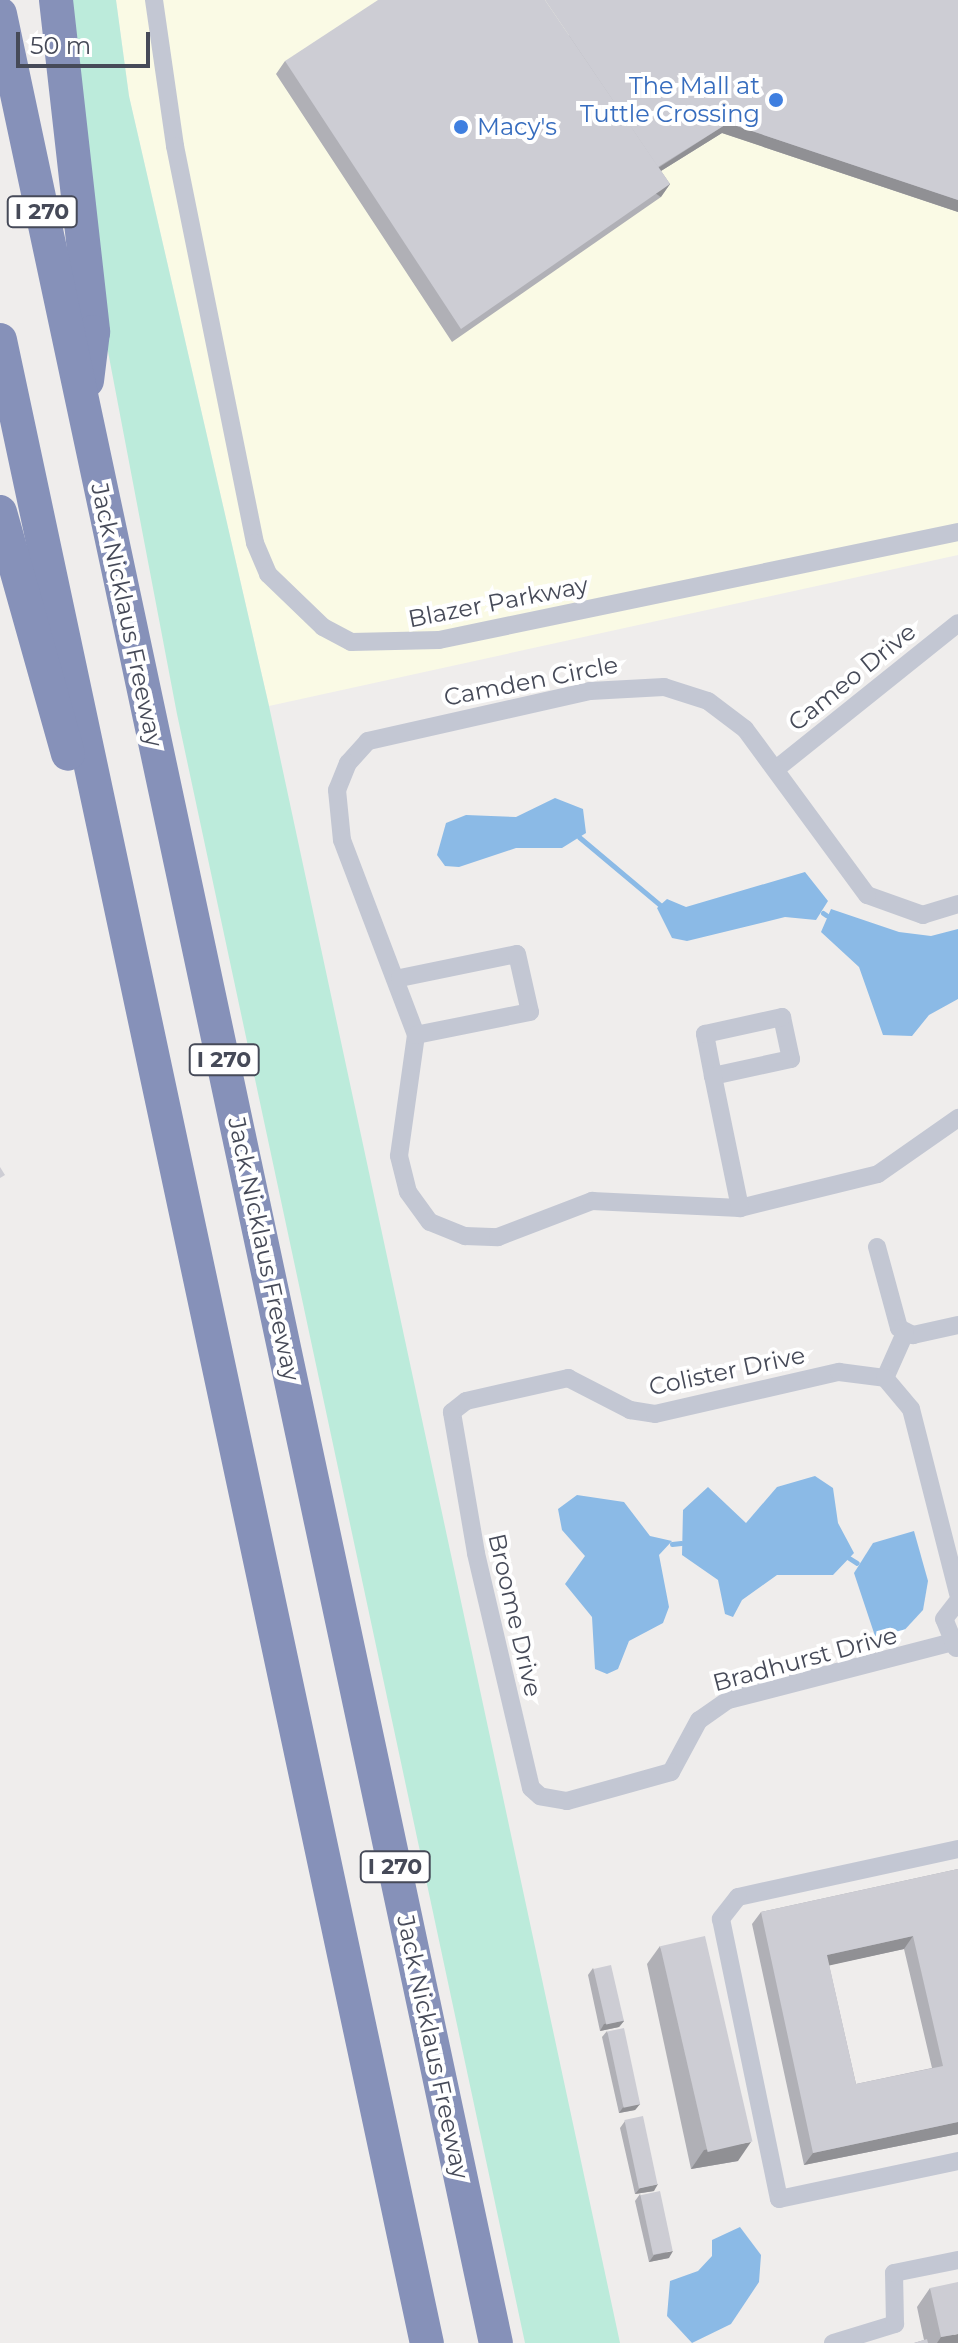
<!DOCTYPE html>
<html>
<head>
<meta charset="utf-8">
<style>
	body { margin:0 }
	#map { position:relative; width:958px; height:2343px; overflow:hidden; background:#efedec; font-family:Montserrat,sans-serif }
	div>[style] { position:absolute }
	.commercial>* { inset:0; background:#fafae5 }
	.green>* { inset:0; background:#bcebdb }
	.water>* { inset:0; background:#8bbae6 }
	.stream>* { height:5px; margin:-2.5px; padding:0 2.5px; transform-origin:2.5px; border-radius:2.5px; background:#8bbae6 }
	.street>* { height:18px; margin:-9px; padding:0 9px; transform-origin:9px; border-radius:9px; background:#c3c7d3 }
	.highway>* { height:34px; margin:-17px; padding:0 17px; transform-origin:17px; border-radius:17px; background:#8691b9 }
	.wall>* { inset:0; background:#b0b0b6 }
	.shaded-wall>* { inset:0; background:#909094; transform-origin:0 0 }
	.building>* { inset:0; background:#cdcdd4; transform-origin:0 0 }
	.dots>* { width:22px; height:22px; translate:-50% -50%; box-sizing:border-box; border:4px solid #fff; border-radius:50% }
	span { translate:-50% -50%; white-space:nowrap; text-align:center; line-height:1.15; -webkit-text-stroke:8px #fff; paint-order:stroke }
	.shield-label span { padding:2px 6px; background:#fff; border:2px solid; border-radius:6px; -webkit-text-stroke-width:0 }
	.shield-label { font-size:22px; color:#464a58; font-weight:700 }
	.shop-label { font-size:24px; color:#366cbe }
	.right { translate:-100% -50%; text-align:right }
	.left { translate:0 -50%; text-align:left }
	.street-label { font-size:24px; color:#464a58 }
	.scale { position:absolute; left:16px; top:32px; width:134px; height:36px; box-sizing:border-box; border:4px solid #464a58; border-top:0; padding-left:10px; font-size:24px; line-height:28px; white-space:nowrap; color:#464a58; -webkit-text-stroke:6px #fff; paint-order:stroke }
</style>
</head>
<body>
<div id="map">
	<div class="commercial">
		<div style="clip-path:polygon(116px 0,958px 0,958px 555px,269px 706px,129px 96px)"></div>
	</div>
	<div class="green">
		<div style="clip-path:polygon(69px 0,116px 0,129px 96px,269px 706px,620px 2343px,525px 2343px,177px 714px,106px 341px)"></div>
	</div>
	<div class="water">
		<div style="clip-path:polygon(555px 798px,583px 809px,586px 833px,562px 848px,516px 848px,459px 867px,445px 866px,437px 855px,446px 823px,466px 815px,516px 817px)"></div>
		<div style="clip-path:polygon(805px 872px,828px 901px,816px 920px,785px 917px,687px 941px,672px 938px,657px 908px,667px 899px,686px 907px)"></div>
		<div style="clip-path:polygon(831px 909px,899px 932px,931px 936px,958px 929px,958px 999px,929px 1015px,912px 1036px,883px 1035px,859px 967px,821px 932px)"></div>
		<div style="clip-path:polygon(815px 1476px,833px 1488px,838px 1523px,854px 1553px,833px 1575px,777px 1575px,742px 1600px,733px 1617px,725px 1614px,718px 1580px,682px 1555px,683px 1510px,708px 1487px,746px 1523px,777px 1487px)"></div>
		<div style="clip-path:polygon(577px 1495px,624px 1502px,650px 1536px,672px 1541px,659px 1555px,669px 1607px,663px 1623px,629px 1641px,618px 1669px,607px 1674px,595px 1669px,592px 1617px,565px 1584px,585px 1556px,562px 1530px,558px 1509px)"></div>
		<div style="clip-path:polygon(914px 1531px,928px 1581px,923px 1610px,899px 1636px,877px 1642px,854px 1573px,873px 1543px)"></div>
		<div style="clip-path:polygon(740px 2227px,761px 2255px,759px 2282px,731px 2324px,692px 2343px,667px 2316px,670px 2281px,698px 2271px,712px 2256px,712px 2240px)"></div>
	</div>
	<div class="stream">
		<div style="left:579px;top:837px;width:106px;rotate:40deg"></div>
		<div style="left:823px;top:913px;width:4px;rotate:34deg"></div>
		<div style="left:672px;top:1544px;width:9px;rotate:-6deg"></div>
		<div style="left:849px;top:1558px;width:9px;rotate:32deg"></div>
	</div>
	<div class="street">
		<div style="left:154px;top:0;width:148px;rotate:81.8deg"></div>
		<div style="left:175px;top:146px;width:405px;rotate:78.6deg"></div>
		<div style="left:255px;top:543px;width:34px;rotate:67deg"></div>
		<div style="left:268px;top:574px;width:76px;rotate:43.9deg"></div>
		<div style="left:323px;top:627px;width:32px;rotate:28deg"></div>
		<div style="left:351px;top:642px;width:88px;rotate:-1.3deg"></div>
		<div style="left:439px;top:640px;width:530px;rotate:-11.76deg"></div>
		<div style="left:776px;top:769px;width:233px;rotate:-38.7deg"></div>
		<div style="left:958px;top:904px;width:37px;rotate:163deg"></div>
		<div style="left:923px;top:915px;width:59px;rotate:-160.3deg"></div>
		<div style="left:867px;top:895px;width:206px;rotate:-126.3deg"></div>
		<div style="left:745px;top:729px;width:46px;rotate:-142.9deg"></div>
		<div style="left:708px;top:701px;width:46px;rotate:-162.3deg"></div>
		<div style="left:664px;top:687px;width:74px;rotate:176.9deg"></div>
		<div style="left:590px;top:691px;width:228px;rotate:167.3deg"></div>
		<div style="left:368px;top:741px;width:30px;rotate:132deg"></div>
		<div style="left:348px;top:763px;width:29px;rotate:112deg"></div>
		<div style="left:337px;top:790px;width:50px;rotate:84.3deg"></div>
		<div style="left:342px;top:840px;width:209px;rotate:69.2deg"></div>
		<div style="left:416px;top:1035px;width:122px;rotate:98deg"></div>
		<div style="left:399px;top:1156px;width:37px;rotate:76deg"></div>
		<div style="left:408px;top:1192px;width:37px;rotate:54deg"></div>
		<div style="left:430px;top:1222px;width:38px;rotate:22deg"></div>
		<div style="left:465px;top:1236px;width:33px;rotate:2deg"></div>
		<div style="left:498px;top:1237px;width:101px;rotate:-21deg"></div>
		<div style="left:592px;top:1201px;width:148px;rotate:2.7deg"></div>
		<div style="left:740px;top:1208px;width:142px;rotate:-13.8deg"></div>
		<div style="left:878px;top:1174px;width:98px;rotate:-35deg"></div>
		<div style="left:400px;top:978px;width:119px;rotate:-11.6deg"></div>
		<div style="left:517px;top:954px;width:59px;rotate:77.4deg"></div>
		<div style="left:530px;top:1012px;width:116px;rotate:168.6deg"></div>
		<div style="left:782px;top:1017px;width:43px;rotate:77.9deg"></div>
		<div style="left:791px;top:1059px;width:80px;rotate:167.7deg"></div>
		<div style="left:713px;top:1076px;width:43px;rotate:-100.8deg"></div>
		<div style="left:705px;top:1034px;width:79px;rotate:-12.4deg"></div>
		<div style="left:713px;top:1076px;width:135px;rotate:78.4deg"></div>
		<div style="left:877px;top:1247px;width:84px;rotate:74.8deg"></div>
		<div style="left:899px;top:1328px;width:16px;rotate:27deg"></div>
		<div style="left:913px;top:1335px;width:46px;rotate:-12.5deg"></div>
		<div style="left:885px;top:1378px;width:49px;rotate:-66deg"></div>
		<div style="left:949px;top:1643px;width:228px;rotate:165.5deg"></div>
		<div style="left:728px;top:1700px;width:35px;rotate:145deg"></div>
		<div style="left:699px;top:1720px;width:59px;rotate:118.3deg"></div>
		<div style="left:671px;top:1772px;width:108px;rotate:164.4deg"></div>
		<div style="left:567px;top:1801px;width:27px;rotate:-170deg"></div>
		<div style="left:540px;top:1796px;width:12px;rotate:-138deg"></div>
		<div style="left:531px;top:1788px;width:241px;rotate:-103.2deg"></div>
		<div style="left:476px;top:1553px;width:143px;rotate:-99.7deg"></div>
		<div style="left:452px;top:1412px;width:18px;rotate:-38deg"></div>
		<div style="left:466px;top:1401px;width:105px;rotate:-12.7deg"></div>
		<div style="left:568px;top:1378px;width:70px;rotate:27.3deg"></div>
		<div style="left:630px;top:1410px;width:25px;rotate:9deg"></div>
		<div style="left:655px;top:1414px;width:189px;rotate:-12.9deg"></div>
		<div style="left:839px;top:1372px;width:46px;rotate:7.4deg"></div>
		<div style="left:885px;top:1378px;width:40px;rotate:50deg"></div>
		<div style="left:911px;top:1409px;width:191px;rotate:75.7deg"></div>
		<div style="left:956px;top:1648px;width:31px;rotate:-112deg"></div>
		<div style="left:944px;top:1619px;width:23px;rotate:-52deg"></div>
		<div style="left:958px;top:1849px;width:225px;rotate:167.7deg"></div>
		<div style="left:738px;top:1897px;width:28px;rotate:128deg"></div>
		<div style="left:721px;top:1919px;width:286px;rotate:78.3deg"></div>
		<div style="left:779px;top:2199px;width:183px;rotate:-12deg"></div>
		<div style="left:833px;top:2343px;width:65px;rotate:-17deg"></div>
		<div style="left:895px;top:2324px;width:51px;rotate:-91.1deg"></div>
		<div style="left:894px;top:2273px;width:65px;rotate:-11.5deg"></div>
	</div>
	<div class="highway">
		<div style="left:56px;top:0;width:334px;rotate:83.6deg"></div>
		<div style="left:93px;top:332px;width:49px;rotate:97deg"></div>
		<div style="left:0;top:14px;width:2381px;rotate:77.98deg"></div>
		<div style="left:0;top:340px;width:2048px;rotate:77.97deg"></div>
		<div style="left:0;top:512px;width:251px;rotate:74.3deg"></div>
	</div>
	<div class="wall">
		<div style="clip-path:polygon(958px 0,958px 212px,722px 133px,661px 171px,670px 184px,661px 197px,452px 342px,276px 74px,285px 61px)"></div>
		<div style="clip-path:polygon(evenodd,958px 1869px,958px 2134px,804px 2165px,752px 1924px,761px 1912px,958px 1869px,904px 1949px,932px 2068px,856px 2084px,829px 1965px,904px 1949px)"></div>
		<div style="clip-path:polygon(660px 1946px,738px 2161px,691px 2169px,647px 1964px)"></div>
		<div style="clip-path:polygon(593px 1968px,624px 2021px,619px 2027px,600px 2031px,588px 1975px)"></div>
		<div style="clip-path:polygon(607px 2031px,640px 2104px,635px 2110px,619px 2113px,602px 2037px)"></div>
		<div style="clip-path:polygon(625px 2121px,654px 2191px,635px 2194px,620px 2128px)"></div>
		<div style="clip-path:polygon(640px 2194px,669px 2258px,649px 2262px,635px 2201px)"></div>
		<div style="clip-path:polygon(930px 2288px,958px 2343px,914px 2343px,924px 2340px,917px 2307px)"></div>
	</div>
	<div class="shaded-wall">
		<div style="clip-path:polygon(728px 123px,958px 200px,958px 212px,722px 133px,648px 179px,655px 170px)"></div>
		<div style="left:670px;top:184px;width:16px;height:254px;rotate:125deg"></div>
		<div style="clip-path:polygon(913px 1936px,904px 1949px,818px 1968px,827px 1955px)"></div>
		<div style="clip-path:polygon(624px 2021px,619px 2027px,600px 2031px,604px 2024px)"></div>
		<div style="clip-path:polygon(640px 2104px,635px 2110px,619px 2113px,624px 2106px)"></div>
		<div style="clip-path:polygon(958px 2122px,958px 2134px,804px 2165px,813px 2153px)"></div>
		<div style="clip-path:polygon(751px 2142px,738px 2161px,691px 2169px,704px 2150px)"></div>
		<div style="clip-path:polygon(658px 2184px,654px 2191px,635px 2194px,640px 2188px)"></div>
		<div style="clip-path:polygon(673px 2251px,669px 2258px,649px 2262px,654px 2255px)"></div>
		<div style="clip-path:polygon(958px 2334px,958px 2343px,937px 2343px,941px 2337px)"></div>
	</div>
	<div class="building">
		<div style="clip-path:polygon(378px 0,545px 0,670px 184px,461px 329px,285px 61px)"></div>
		<div style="clip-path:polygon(545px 0,958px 0,958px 200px,728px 123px,658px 167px)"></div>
		<div style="clip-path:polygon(0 1167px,5px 1175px,0 1178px)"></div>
		<div style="clip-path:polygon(evenodd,958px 1869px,958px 2122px,813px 2153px,761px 1912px,958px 1869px,913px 1936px,943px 2066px,856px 2084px,827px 1955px,913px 1936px)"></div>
		<div style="left:705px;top:1936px;width:211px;height:46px;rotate:77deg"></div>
		<div style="left:611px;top:1965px;width:57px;height:18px;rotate:77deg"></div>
		<div style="left:624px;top:2028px;width:78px;height:17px;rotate:78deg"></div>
		<div style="left:643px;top:2116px;width:70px;height:19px;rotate:78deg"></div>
		<div style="left:660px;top:2191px;width:61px;height:20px;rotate:78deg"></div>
		<div style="clip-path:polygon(958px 2282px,958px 2334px,941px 2337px,930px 2288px)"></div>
		<div style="clip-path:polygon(927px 2339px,928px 2343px,914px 2343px)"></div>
	</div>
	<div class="dots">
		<div style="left:776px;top:100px;background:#3f7fe0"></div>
		<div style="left:461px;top:127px;background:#3f7fe0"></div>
	</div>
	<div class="shield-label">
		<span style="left:42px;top:212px">I 270</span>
		<span style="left:224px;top:1060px">I 270</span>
		<span style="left:395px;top:1867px">I 270</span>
	</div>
	<div class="shop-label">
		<span class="right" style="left:760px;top:100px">The Mall at<br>Tuttle Crossing</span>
		<span class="left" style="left:477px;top:127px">Macy's</span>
	</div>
	<div class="street-label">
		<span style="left:498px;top:602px;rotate:-11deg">Blazer Parkway</span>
		<span style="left:127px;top:615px;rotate:78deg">Jack Nicklaus Freeway</span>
		<span style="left:852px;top:677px;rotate:-39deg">Cameo Drive</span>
		<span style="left:531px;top:681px;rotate:-11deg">Camden Circle</span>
		<span style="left:264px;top:1249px;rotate:78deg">Jack Nicklaus Freeway</span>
		<span style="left:727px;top:1371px;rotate:-12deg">Colister Drive</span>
		<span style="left:515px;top:1615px;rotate:77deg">Broome Drive</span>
		<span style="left:805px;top:1659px;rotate:-15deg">Bradhurst Drive</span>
		<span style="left:433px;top:2047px;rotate:78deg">Jack Nicklaus Freeway</span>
	</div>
	<div class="scale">50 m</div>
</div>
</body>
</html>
